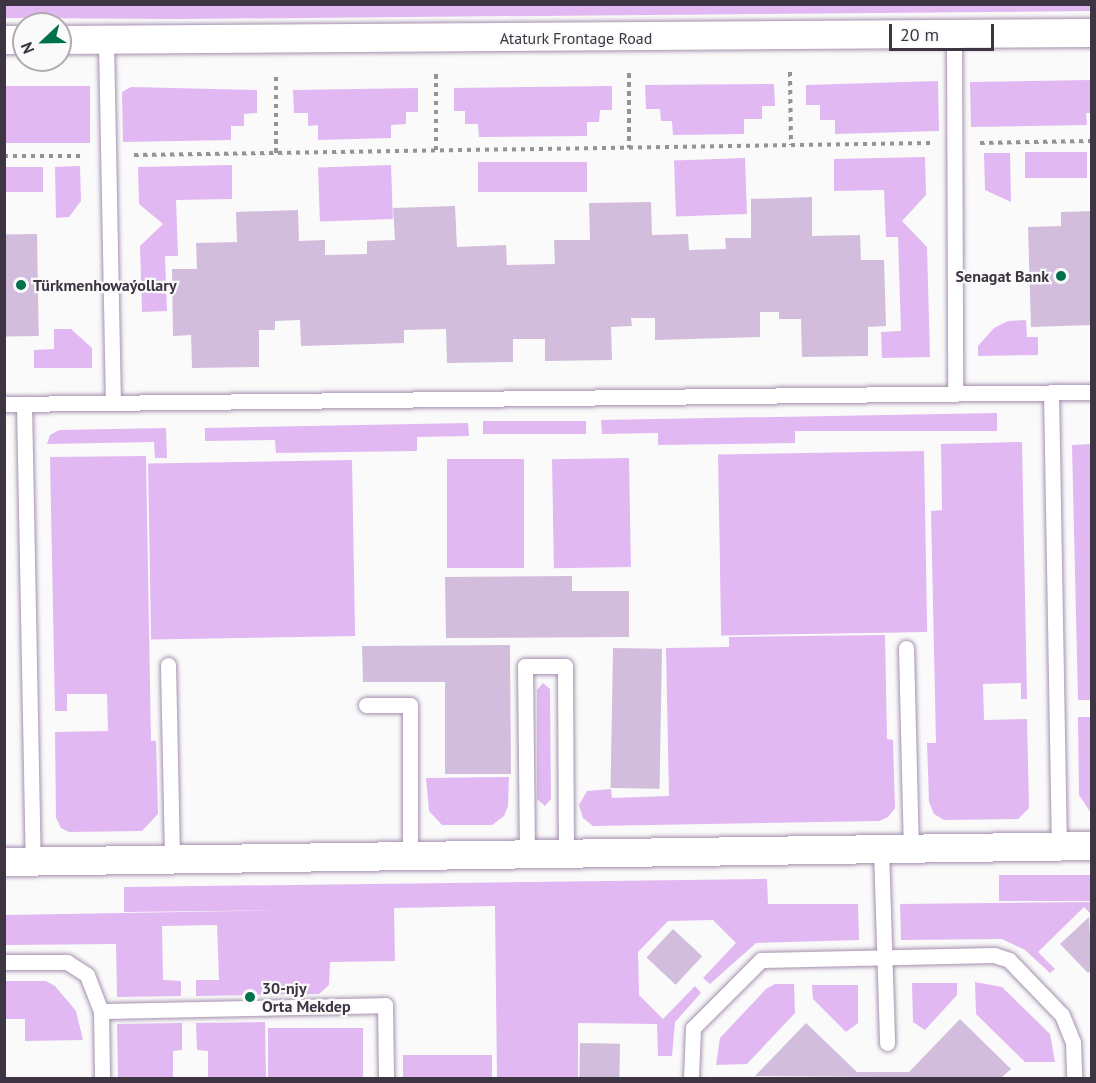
<!DOCTYPE html>
<html>
<head>
<meta charset="utf-8">
<style>
	body { margin:0 }
	#map { position:relative; width:1096px; height:1083px; overflow:hidden; background:#fafafa; font-family:"PT Sans",sans-serif }
	div>[style] { position:absolute }
	.green>* { inset:0; background:#e1b8f1; transform-origin:0 0 }
	.building>* { inset:0; background:#d3bddc; transform-origin:0 0 }
	.path>* { height:4px; margin-top:-2px; transform-origin:0; background:repeating-linear-gradient(90deg,#979299 0 4.5px,transparent 0 9px) }
	.roads { filter:drop-shadow(0 0 2px #a590ae) drop-shadow(0 0 2px #a590ae) }
	.lane>* { height:15px; margin:-7.5px; padding:0 7.5px; transform-origin:7.5px; border-radius:7.5px; background:#fff }
	.street>* { height:28px; margin:-14px; padding:0 14px; transform-origin:14px; border-radius:14px; background:#fff }
	.dots>* { width:16px; height:16px; translate:-50% -50%; box-sizing:border-box; border:3px solid #fafafa; border-radius:50% }
	span { translate:-50% -50%; white-space:nowrap; text-align:center; line-height:1.15; -webkit-text-stroke:4.5px #fafafa; paint-order:stroke }
	.street-label { font-size:16px; color:#3e3542 }
	.poi-label { font-size:16px; color:#3e3542; font-weight:700 }
	.right { translate:-100% -50%; text-align:right }
	.left { translate:0 -50%; text-align:left }
	.frame { position:absolute; inset:0; border:6px solid #3e3542; pointer-events:none }
	.north { position:absolute; left:12px; top:12px; width:60px; height:60px; box-sizing:border-box; background:#fafafa; border:2px solid #afabb0; border-radius:50%; rotate:248deg; font-size:16px; font-weight:700; line-height:24px; text-align:center; color:#3e3542 }
	.north::after { content:''; display:block; margin:auto; width:21px; height:27px; background:#00714a; clip-path:polygon(50% 0,100% 100%,50% 72%,0 100%) }
	.scale { position:absolute; left:889px; top:24px; width:105px; height:27px; box-sizing:border-box; border:3px solid #3e3542; border-top:0; padding-left:8px; font-size:18px; line-height:21px; white-space:nowrap; color:#3e3542; -webkit-text-stroke:4px #fafafa; paint-order:stroke }
</style>
</head>
<body>
<div id="map">
	<div class="green">
		<div style="clip-path:polygon(5px 4px,1091px 4px,1092px 11px,183px 19px,5px 18px)"></div>
		<div style="clip-path:polygon(1091px 80px,1091px 113px,1086px 113px,1087px 125px,971px 127px,970px 82px)"></div>
		<div style="clip-path:polygon(938px 81px,939px 131px,835px 134px,835px 120px,820px 120px,820px 105px,806px 105px,806px 85px)"></div>
		<div style="clip-path:polygon(774px 84px,775px 106px,762px 106px,762px 119px,744px 119px,744px 134px,673px 135px,672px 121px,661px 121px,660px 109px,646px 109px,645px 85px)"></div>
		<div style="left:5px;top:86px;width:85px;height:57px"></div>
		<div style="clip-path:polygon(612px 86px,612px 110px,600px 110px,599px 122px,587px 122px,587px 136px,479px 137px,478px 124px,465px 124px,465px 111px,454px 111px,454px 88px)"></div>
		<div style="clip-path:polygon(131px 87px,257px 90px,257px 113px,244px 114px,244px 126px,231px 126px,231px 140px,123px 142px,122px 92px)"></div>
		<div style="clip-path:polygon(418px 88px,418px 112px,406px 112px,406px 124px,391px 125px,391px 138px,318px 140px,318px 125px,308px 126px,308px 113px,294px 113px,293px 90px)"></div>
		<div style="left:1087px;top:152px;width:26px;height:62px;rotate:90deg"></div>
		<div style="clip-path:polygon(984px 153px,1010px 153px,1011px 202px,985px 190px)"></div>
		<div style="clip-path:polygon(925px 157px,926px 195px,902px 221px,927px 247px,930px 357px,882px 358px,881px 332px,901px 331px,898px 237px,886px 237px,884px 190px,834px 191px,834px 159px)"></div>
		<div style="left:745px;top:158px;width:56px;height:71px;rotate:88deg"></div>
		<div style="left:587px;top:162px;width:30px;height:109px;rotate:90deg"></div>
		<div style="clip-path:polygon(232px 165px,232px 199px,176px 200px,178px 256px,165px 256px,167px 311px,142px 312px,140px 246px,163px 224px,139px 204px,138px 167px)"></div>
		<div style="left:391px;top:165px;width:54px;height:73px;rotate:88deg"></div>
		<div style="clip-path:polygon(80px 166px,81px 201px,69px 217px,56px 218px,55px 167px)"></div>
		<div style="left:5px;top:167px;width:38px;height:25px"></div>
		<div style="clip-path:polygon(1026px 320px,1027px 337px,1038px 337px,1038px 355px,978px 356px,978px 346px,994px 328px,1008px 321px)"></div>
		<div style="clip-path:polygon(54px 329px,71px 329px,92px 348px,92px 368px,34px 368px,34px 350px,54px 349px)"></div>
		<div style="clip-path:polygon(997px 413px,997px 431px,795px 431px,795px 443px,658px 445px,658px 433px,602px 434px,601px 420px)"></div>
		<div style="left:586px;top:421px;width:13px;height:103px;rotate:90deg"></div>
		<div style="clip-path:polygon(468px 423px,469px 436px,417px 437px,417px 451px,276px 453px,275px 440px,205px 441px,205px 428px)"></div>
		<div style="clip-path:polygon(166px 428px,167px 458px,155px 458px,154px 442px,47px 444px,50px 435px,59px 430px)"></div>
		<div style="clip-path:polygon(1022px 442px,1027px 699px,1021px 699px,1021px 683px,983px 684px,984px 720px,1027px 719px,1029px 808px,1018px 819px,944px 820px,934px 814px,929px 802px,927px 743px,936px 743px,931px 511px,942px 510px,941px 444px)"></div>
		<div style="clip-path:polygon(1091px 444px,1091px 700px,1078px 700px,1072px 445px)"></div>
		<div style="left:924px;top:451px;width:181px;height:206px;rotate:89deg"></div>
		<div style="clip-path:polygon(146px 456px,151px 741px,156px 741px,158px 814px,142px 831px,69px 832px,61px 828px,56px 818px,55px 732px,108px 731px,107px 694px,67px 694px,67px 711px,55px 711px,50px 457px)"></div>
		<div style="left:629px;top:458px;width:109px;height:77px;rotate:89deg"></div>
		<div style="left:447px;top:459px;width:77px;height:109px"></div>
		<div style="left:352px;top:460px;width:176px;height:204px;rotate:89deg"></div>
		<div style="clip-path:polygon(885px 635px,887px 739px,893px 740px,895px 808px,888px 817px,879px 821px,593px 826px,583px 818px,579px 805px,587px 791px,611px 789px,612px 798px,669px 796px,666px 648px,729px 647px,729px 637px)"></div>
		<div style="clip-path:polygon(543px 683px,550px 689px,551px 799px,545px 806px,537px 799px,537px 690px)"></div>
		<div style="clip-path:polygon(1078px 717px,1091px 717px,1091px 813px,1079px 795px)"></div>
		<div style="clip-path:polygon(509px 777px,508px 806px,504px 816px,492px 825px,442px 825px,429px 811px,426px 778px)"></div>
		<div style="left:1091px;top:875px;width:26px;height:92px;rotate:90deg"></div>
		<div style="clip-path:polygon(767px 879px,768px 904px,858px 904px,859px 940px,756px 943px,710px 984px,703px 978px,736px 943px,713px 920px,668px 921px,638px 952px,639px 995px,663px 1019px,695px 986px,701px 993px,675px 1022px,672px 1056px,658px 1056px,657px 1024px,578px 1023px,578px 1078px,497px 1078px,495px 906px,394px 908px,395px 961px,330px 962px,329px 985px,319px 994px,196px 996px,196px 980px,219px 980px,217px 925px,162px 926px,163px 980px,181px 981px,181px 996px,117px 997px,116px 944px,5px 945px,5px 915px,293px 910px,124px 912px,124px 887px)"></div>
		<div style="clip-path:polygon(1091px 902px,1091px 914px,1084px 907px,1038px 952px,1055px 969px,1050px 973px,1025px 950px,1002px 939px,901px 940px,900px 904px)"></div>
		<div style="clip-path:polygon(5px 981px,46px 981px,55px 986px,76px 1011px,83px 1040px,25px 1041px,25px 1019px,5px 1019px)"></div>
		<div style="clip-path:polygon(975px 982px,1002px 987px,1050px 1034px,1055px 1062px,1025px 1062px,976px 1014px)"></div>
		<div style="clip-path:polygon(912px 983px,957px 983px,957px 995px,925px 1030px,913px 1022px)"></div>
		<div style="clip-path:polygon(775px 984px,794px 984px,795px 1013px,747px 1064px,716px 1065px,720px 1038px,766px 989px)"></div>
		<div style="clip-path:polygon(812px 985px,858px 985px,858px 1023px,846px 1032px,813px 999px)"></div>
		<div style="clip-path:polygon(265px 1022px,266px 1078px,208px 1078px,208px 1051px,197px 1050px,196px 1023px)"></div>
		<div style="clip-path:polygon(182px 1023px,182px 1050px,173px 1051px,173px 1078px,118px 1078px,117px 1024px)"></div>
		<div style="left:268px;top:1028px;width:95px;height:50px"></div>
		<div style="left:492px;top:1055px;width:23px;height:89px;rotate:90deg"></div>
	</div>
	<div class="building">
		<div style="clip-path:polygon(812px 197px,812px 236px,860px 235px,861px 260px,884px 260px,886px 326px,868px 327px,868px 356px,802px 357px,801px 319px,779px 319px,779px 312px,760px 312px,760px 337px,655px 340px,655px 318px,631px 318px,632px 326px,611px 327px,612px 360px,545px 361px,545px 339px,513px 339px,513px 362px,447px 363px,446px 329px,404px 330px,404px 343px,301px 346px,300px 320px,275px 321px,275px 330px,259px 330px,259px 367px,192px 368px,191px 335px,173px 336px,172px 269px,197px 269px,196px 243px,237px 242px,236px 212px,298px 210px,299px 241px,325px 240px,325px 255px,367px 254px,367px 241px,395px 240px,393px 208px,455px 206px,457px 247px,506px 245px,507px 265px,555px 264px,554px 240px,590px 240px,589px 203px,651px 202px,652px 235px,688px 234px,689px 250px,726px 249px,725px 238px,751px 238px,751px 199px)"></div>
		<div style="clip-path:polygon(1092px 211px,1092px 325px,1031px 327px,1028px 227px,1061px 226px,1061px 212px)"></div>
		<div style="left:37px;top:234px;width:102px;height:33px;rotate:89deg"></div>
		<div style="clip-path:polygon(572px 576px,572px 591px,629px 591px,629px 637px,446px 638px,445px 577px)"></div>
		<div style="clip-path:polygon(510px 645px,511px 774px,445px 774px,445px 682px,363px 682px,362px 646px)"></div>
		<div style="left:613px;top:648px;width:49px;height:140px;rotate:1deg"></div>
		<div style="clip-path:polygon(1089px 917px,1092px 970px,1088px 973px,1060px 944px)"></div>
		<div style="left:673px;top:929px;width:40px;height:39px;rotate:43deg"></div>
		<div style="clip-path:polygon(960px 1019px,1011px 1069px,1001px 1078px,755px 1076px,806px 1023px,857px 1072px,909px 1072px)"></div>
		<div style="left:580px;top:1043px;width:40px;height:35px;rotate:1deg"></div>
	</div>
	<div class="path">
		<div style="left:790px;top:72px;width:73px;rotate:89.2deg"></div>
		<div style="left:629px;top:73px;width:75px;rotate:90deg"></div>
		<div style="left:436px;top:74px;width:77px;rotate:90deg"></div>
		<div style="left:980px;top:143px;width:112px;rotate:-1deg"></div>
		<div style="left:276px;top:153px;width:78px;rotate:-90deg"></div>
		<div style="left:134px;top:155px;width:797px;rotate:-0.86deg"></div>
		<div style="left:4px;top:156px;width:81px"></div>
	</div>
	<div class="roads">
		<div class="lane">
			<div style="left:954px;top:35px;width:359px;rotate:89.8deg"></div>
			<div style="left:106px;top:41px;width:360px;rotate:88.9deg"></div>
			<div style="left:1051px;top:392px;width:455px;rotate:89deg"></div>
			<div style="left:4px;top:404px;width:1088px;rotate:-0.63deg"></div>
			<div style="left:24px;top:404px;width:458px;rotate:88.9deg"></div>
			<div style="left:906px;top:648px;width:201px;rotate:88.6deg"></div>
			<div style="left:168px;top:665px;width:195px;rotate:88.8deg"></div>
			<div style="left:366px;top:705px;width:44px"></div>
			<div style="left:410px;top:705px;width:151px;rotate:90deg"></div>
			<div style="left:881px;top:849px;width:194px;rotate:88.2deg"></div>
			<div style="left:527px;top:854px;width:188px;rotate:-90.6deg"></div>
			<div style="left:525px;top:666px;width:40px"></div>
			<div style="left:565px;top:666px;width:188px;rotate:89.7deg"></div>
			<div style="left:4px;top:962px;width:63px"></div>
			<div style="left:67px;top:962px;width:24px;rotate:33deg"></div>
			<div style="left:87px;top:975px;width:39px;rotate:69deg"></div>
			<div style="left:101px;top:1011px;width:67px;rotate:89.1deg"></div>
			<div style="left:101px;top:1011px;width:284px;rotate:-1.2deg"></div>
			<div style="left:385px;top:1005px;width:73px;rotate:89.2deg"></div>
			<div style="left:691px;top:1078px;width:50px;rotate:-87.7deg"></div>
			<div style="left:693px;top:1028px;width:96px;rotate:-45deg"></div>
			<div style="left:761px;top:960px;width:233px;rotate:-1.2deg"></div>
			<div style="left:994px;top:955px;width:16px;rotate:18deg"></div>
			<div style="left:1009px;top:960px;width:76px;rotate:46.1deg"></div>
			<div style="left:1062px;top:1015px;width:29px;rotate:68deg"></div>
			<div style="left:1073px;top:1042px;width:36px;rotate:88deg"></div>
		</div>
		<div class="street">
			<div style="left:4px;top:40px;width:20px"></div>
			<div style="left:60px;top:40px;width:1032px;rotate:-0.39deg"></div>
			<div style="left:4px;top:862px;width:1088px;rotate:-0.84deg"></div>
		</div>
	</div>
	<div class="dots">
		<div style="left:1061px;top:276px;background:#00714a"></div>
		<div style="left:21px;top:285px;background:#00714a"></div>
		<div style="left:250px;top:997px;background:#00714a"></div>
	</div>
	<div class="street-label">
		<span style="left:576px;top:38px">Ataturk Frontage Road</span>
	</div>
	<div class="poi-label">
		<span class="right" style="left:1049px;top:276px">Senagat Bank</span>
		<span class="left" style="left:33px;top:285px">Türkmenhowaýollary</span>
		<span class="left" style="left:262px;top:997px">30-njy<br>Orta Mekdep</span>
	</div>
	<div class="frame"></div>
	<div class="north">N</div>
	<div class="scale">20 m</div>
</div>
</body>
</html>
